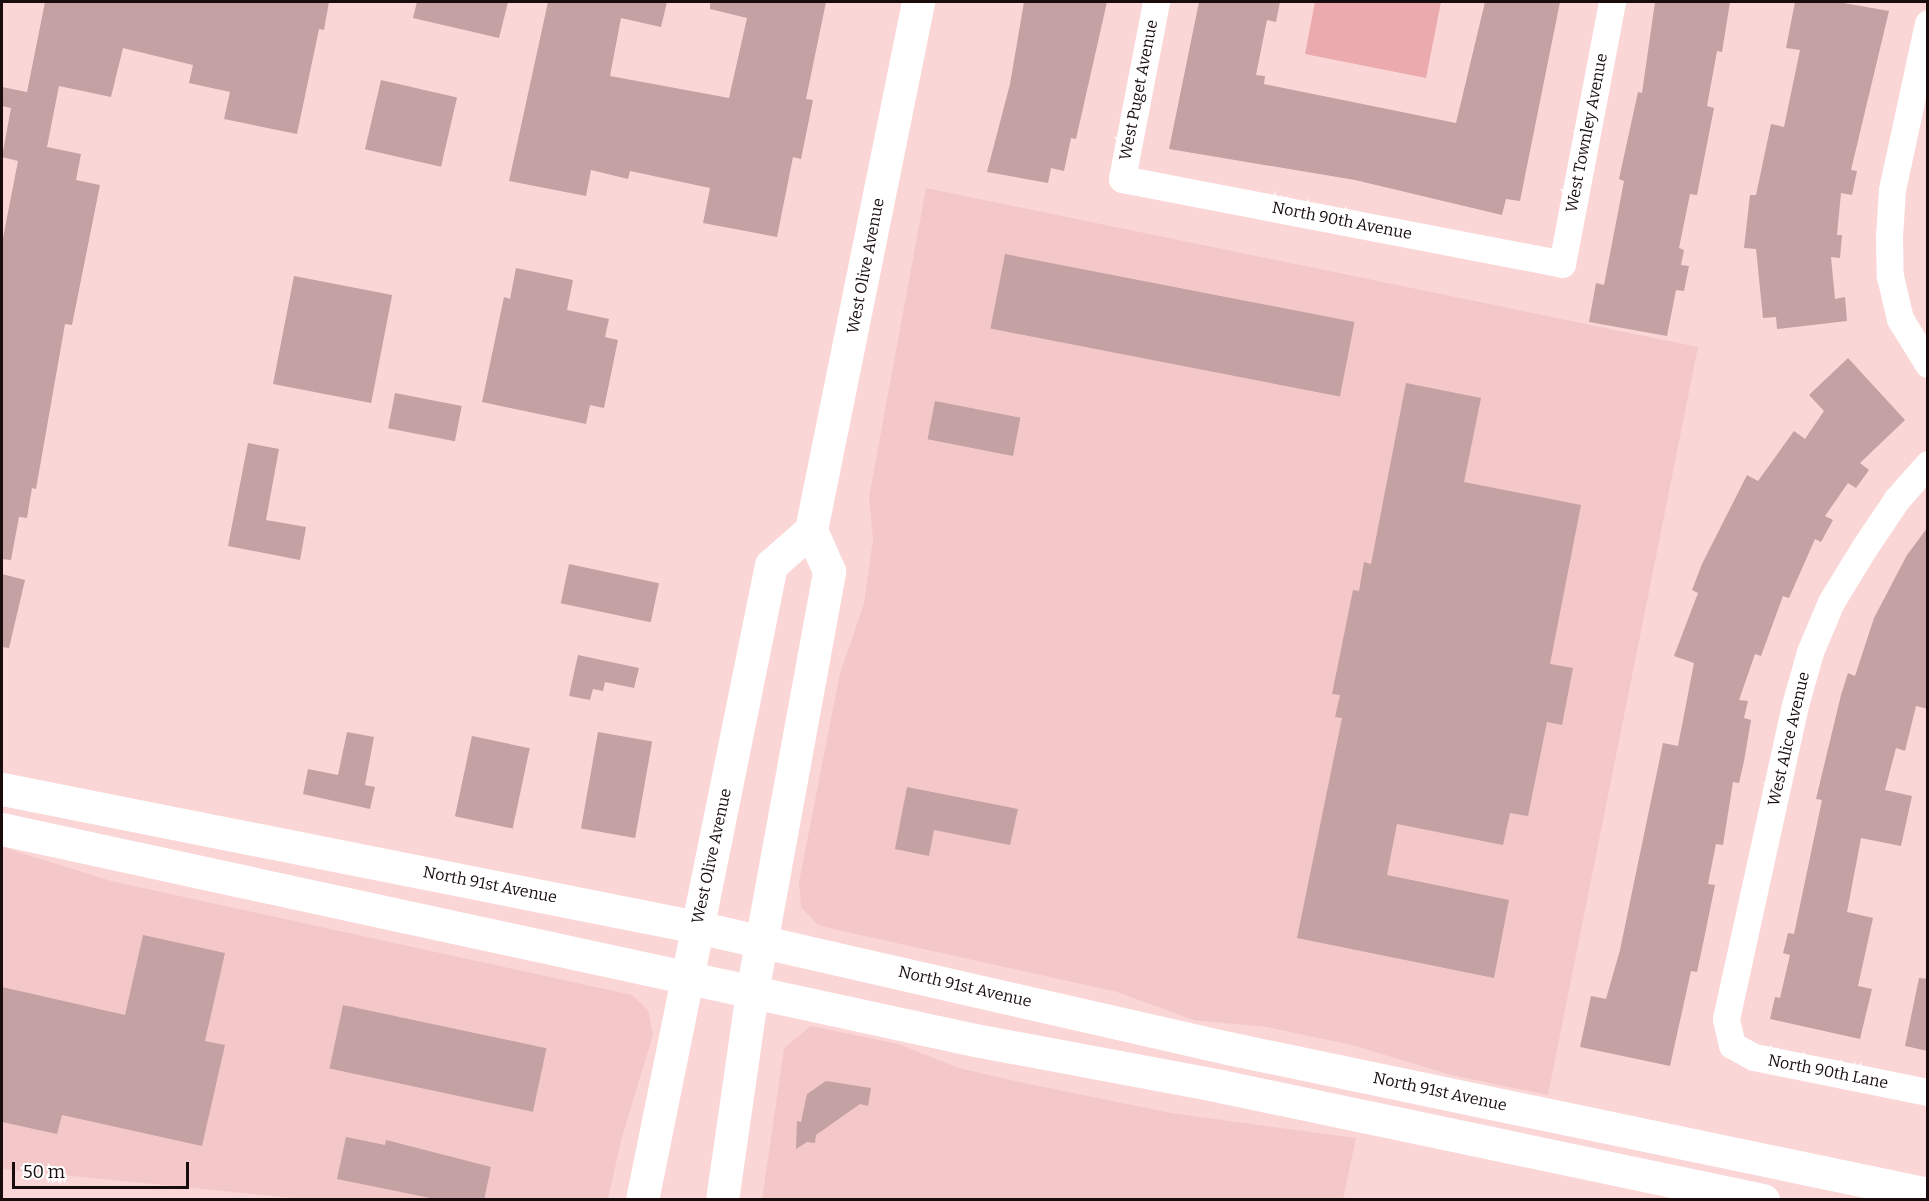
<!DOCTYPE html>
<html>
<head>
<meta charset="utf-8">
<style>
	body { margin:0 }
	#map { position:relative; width:1929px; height:1201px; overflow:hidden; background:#fbd6d7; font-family:Bitter,serif }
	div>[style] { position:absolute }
	.built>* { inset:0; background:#f4c8c9 }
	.green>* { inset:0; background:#ebaaad }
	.building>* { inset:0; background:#c4a1a2; transform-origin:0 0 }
	.minor>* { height:27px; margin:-13.5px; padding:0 13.5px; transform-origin:13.5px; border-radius:13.5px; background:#fff }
	.major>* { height:33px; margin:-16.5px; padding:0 16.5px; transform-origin:16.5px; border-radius:16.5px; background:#fff }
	span { translate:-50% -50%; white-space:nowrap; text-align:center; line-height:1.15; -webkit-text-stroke:6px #fff; paint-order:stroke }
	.street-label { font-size:16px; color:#180c0d }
	.frame { position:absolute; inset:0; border:3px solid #180c0d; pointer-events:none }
	.scale { position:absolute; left:12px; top:1162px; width:177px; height:27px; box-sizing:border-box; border:3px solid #180c0d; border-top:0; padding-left:8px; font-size:18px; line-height:21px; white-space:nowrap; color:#180c0d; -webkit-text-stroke:4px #fff; paint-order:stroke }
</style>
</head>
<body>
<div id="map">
	<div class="built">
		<div style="clip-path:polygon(926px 188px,1698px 347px,1548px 1095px,1451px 1075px,1352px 1045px,1267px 1027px,1193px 1020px,1117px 992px,833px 929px,818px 925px,801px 907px,799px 882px,840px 673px,864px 604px,873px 539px,869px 497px)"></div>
		<div style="clip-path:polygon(2px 847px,111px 881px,632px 995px,648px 1010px,653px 1035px,622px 1137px,608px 1199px,303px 1199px,2px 1169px)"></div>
		<div style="clip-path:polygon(811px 1026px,898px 1044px,959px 1068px,1010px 1080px,1171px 1113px,1356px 1138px,1343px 1199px,762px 1200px,784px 1048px)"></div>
	</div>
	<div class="green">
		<div style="clip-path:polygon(1315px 2px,1441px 2px,1426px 78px,1305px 54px)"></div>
	</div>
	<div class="building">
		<div style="clip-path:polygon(45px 2px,329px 2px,324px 30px,319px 29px,297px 134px,224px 119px,230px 92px,189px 83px,193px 65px,123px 48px,111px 97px,59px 86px,47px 147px,81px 154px,76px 180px,100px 185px,72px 325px,65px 324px,36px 489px,32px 488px,27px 518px,19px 517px,11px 560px,2px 559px,2px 243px,18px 161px,2px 157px,11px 108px,2px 106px,2px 87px,27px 92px)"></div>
		<div style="clip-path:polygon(417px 2px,508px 2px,499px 38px,413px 18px)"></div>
		<div style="clip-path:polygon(548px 2px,667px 2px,661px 27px,621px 18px,610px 76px,729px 98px,747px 18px,710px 9px,710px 2px,826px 2px,806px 99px,813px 100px,801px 159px,793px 157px,777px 237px,703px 223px,710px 188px,630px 171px,628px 179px,591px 170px,586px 196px,509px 181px)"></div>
		<div style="clip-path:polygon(1024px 2px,1107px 2px,1076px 139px,1071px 138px,1064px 171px,1051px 168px,1048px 183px,987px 172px,1010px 84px)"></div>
		<div style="clip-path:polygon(1199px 2px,1280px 2px,1276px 22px,1267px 20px,1256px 75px,1265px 76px,1264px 84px,1456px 123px,1485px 2px,1560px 2px,1520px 201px,1506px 199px,1502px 215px,1355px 180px,1169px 149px)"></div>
		<div style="clip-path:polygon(1655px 2px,1730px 2px,1722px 52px,1717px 51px,1707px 106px,1714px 108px,1697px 195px,1690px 194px,1679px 248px,1684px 250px,1681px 265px,1689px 266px,1684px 291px,1676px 290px,1667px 336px,1589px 322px,1596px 283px,1604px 285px,1624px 181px,1619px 179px,1638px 92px,1642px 93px)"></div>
		<div style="clip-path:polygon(1795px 2px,1838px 2px,1889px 11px,1851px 170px,1857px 171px,1852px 195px,1841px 193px,1837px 235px,1842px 235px,1840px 258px,1831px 257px,1835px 299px,1845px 297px,1847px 321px,1777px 329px,1776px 317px,1763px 318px,1756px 249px,1744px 248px,1750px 195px,1756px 195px,1771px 124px,1784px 127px,1800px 50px,1786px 48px)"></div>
		<div style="left:381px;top:80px;width:78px;height:71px;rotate:13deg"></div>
		<div style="left:1005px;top:254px;width:356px;height:76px;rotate:11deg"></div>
		<div style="clip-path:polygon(516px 268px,573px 280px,567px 310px,609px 319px,605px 337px,618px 340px,604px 408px,590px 405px,586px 424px,482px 402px,504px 297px,510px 299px)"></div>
		<div style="left:294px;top:276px;width:100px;height:110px;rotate:11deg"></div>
		<div style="clip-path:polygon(1848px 358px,1905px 420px,1860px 463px,1869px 470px,1856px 488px,1848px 483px,1825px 516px,1833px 520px,1821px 542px,1815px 539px,1789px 598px,1783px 596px,1761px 656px,1755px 654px,1739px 700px,1748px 701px,1744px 718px,1751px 720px,1744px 761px,1739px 783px,1733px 782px,1723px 845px,1716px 844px,1708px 884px,1715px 885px,1703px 944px,1697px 972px,1691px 971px,1670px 1066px,1580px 1047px,1591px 996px,1606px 999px,1620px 950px,1663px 743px,1678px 746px,1694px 663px,1674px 656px,1698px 593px,1692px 590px,1702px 564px,1747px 475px,1758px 481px,1794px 431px,1805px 439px,1824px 411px,1809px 395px)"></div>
		<div style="clip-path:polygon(1406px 383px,1481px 398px,1464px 482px,1581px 505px,1550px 664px,1573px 668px,1562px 725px,1547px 722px,1528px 816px,1510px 813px,1503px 845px,1397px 824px,1387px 875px,1509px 900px,1494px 978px,1297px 938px,1342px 718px,1335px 717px,1340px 695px,1332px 694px,1353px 590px,1359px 591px,1364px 562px,1371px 564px)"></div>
		<div style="left:395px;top:393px;width:68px;height:36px;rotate:11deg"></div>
		<div style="left:935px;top:401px;width:87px;height:39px;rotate:11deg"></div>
		<div style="clip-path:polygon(248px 443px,279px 449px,266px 520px,306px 527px,300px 560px,228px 546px)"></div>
		<div style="clip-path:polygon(1928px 527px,1928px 709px,1916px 706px,1905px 751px,1896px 748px,1885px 790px,1912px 796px,1901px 846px,1861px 838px,1847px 912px,1873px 918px,1858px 986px,1872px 989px,1860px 1039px,1770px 1019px,1775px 997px,1780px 998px,1790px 955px,1783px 953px,1788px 933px,1794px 934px,1822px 800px,1816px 799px,1841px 695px,1848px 673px,1855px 676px,1874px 618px,1907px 555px)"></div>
		<div style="left:569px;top:564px;width:92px;height:40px;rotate:12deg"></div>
		<div style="clip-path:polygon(2px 574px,25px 580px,9px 648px,2px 647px)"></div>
		<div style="clip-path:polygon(578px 655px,639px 668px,634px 688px,605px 682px,603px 691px,593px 689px,590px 700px,569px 696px)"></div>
		<div style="clip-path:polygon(347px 732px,374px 737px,365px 785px,375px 787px,370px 809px,303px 794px,308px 769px,338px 775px)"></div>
		<div style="left:598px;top:732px;width:55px;height:98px;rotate:10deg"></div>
		<div style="left:472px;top:736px;width:59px;height:82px;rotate:12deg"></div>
		<div style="clip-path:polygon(907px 787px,1018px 809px,1010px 845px,934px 830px,929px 856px,895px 849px)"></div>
		<div style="clip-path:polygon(143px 935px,225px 953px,205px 1041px,225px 1045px,202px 1146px,62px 1115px,57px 1134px,2px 1122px,2px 987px,125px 1015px)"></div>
		<div style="clip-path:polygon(1919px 978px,1928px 979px,1928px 1051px,1905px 1046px)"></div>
		<div style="left:343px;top:1005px;width:208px;height:65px;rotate:12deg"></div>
		<div style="clip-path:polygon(826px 1081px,871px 1088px,868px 1106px,860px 1104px,816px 1135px,815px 1143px,807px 1142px,796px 1149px,797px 1121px,801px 1122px,807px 1094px)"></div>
		<div style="clip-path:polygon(346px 1137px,385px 1145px,386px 1140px,491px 1167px,484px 1200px,440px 1200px,337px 1179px)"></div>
	</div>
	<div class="minor">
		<div style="left:1156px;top:2px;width:180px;rotate:100.9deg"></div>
		<div style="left:1122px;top:179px;width:448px;rotate:10.9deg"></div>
		<div style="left:1562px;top:264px;width:267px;rotate:-79.2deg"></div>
		<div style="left:1928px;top:23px;width:171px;rotate:102.2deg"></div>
		<div style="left:1892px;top:190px;width:47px;rotate:93.7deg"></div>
		<div style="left:1889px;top:237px;width:39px;rotate:89deg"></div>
		<div style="left:1890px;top:276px;width:44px;rotate:76.9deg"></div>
		<div style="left:1900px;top:319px;width:53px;rotate:58.1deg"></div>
		<div style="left:1928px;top:464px;width:47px;rotate:131.5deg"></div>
		<div style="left:1897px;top:499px;width:59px;rotate:124deg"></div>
		<div style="left:1864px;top:548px;width:63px;rotate:121.4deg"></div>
		<div style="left:1831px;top:602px;width:54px;rotate:112.8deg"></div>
		<div style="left:1810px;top:652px;width:55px;rotate:105.8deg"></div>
		<div style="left:1795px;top:705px;width:321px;rotate:102.4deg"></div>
		<div style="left:1726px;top:1019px;width:27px;rotate:77deg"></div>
		<div style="left:1732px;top:1045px;width:25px;rotate:29deg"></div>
		<div style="left:1754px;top:1057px;width:177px;rotate:11.4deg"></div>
	</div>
	<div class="major">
		<div style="left:2px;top:789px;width:709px;rotate:11.23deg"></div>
		<div style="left:697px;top:927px;width:545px;rotate:12.84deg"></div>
		<div style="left:1228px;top:1048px;width:715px;rotate:11.78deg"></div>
		<div style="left:2px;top:829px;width:996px;rotate:12.24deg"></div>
		<div style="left:975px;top:1040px;width:249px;rotate:10.6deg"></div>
		<div style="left:1220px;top:1086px;width:555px;rotate:11.86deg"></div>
		<div style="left:642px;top:1200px;width:648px;rotate:-78.52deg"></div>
		<div style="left:771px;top:565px;width:53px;rotate:-41.2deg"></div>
		<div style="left:811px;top:530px;width:539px;rotate:-78.54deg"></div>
		<div style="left:722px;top:1200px;width:210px;rotate:-81.8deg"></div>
		<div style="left:752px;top:992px;width:428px;rotate:-79.6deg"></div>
		<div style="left:829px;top:571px;width:45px;rotate:-113.7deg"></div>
	</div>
	<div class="street-label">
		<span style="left:1139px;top:90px;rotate:-79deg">West Puget Avenue</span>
		<span style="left:1587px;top:133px;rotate:-79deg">West Townley Avenue</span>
		<span style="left:1342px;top:221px;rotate:11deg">North 90th Avenue</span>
		<span style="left:866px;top:266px;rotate:-79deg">West Olive Avenue</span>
		<span style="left:1789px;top:739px;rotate:-77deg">West Alice Avenue</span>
		<span style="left:712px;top:856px;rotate:-78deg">West Olive Avenue</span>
		<span style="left:490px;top:885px;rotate:11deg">North 91st Avenue</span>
		<span style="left:965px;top:987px;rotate:13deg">North 91st Avenue</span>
		<span style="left:1828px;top:1072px;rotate:11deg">North 90th Lane</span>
		<span style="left:1440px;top:1092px;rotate:12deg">North 91st Avenue</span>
	</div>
	<div class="frame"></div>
	<div class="scale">50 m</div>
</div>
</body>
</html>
